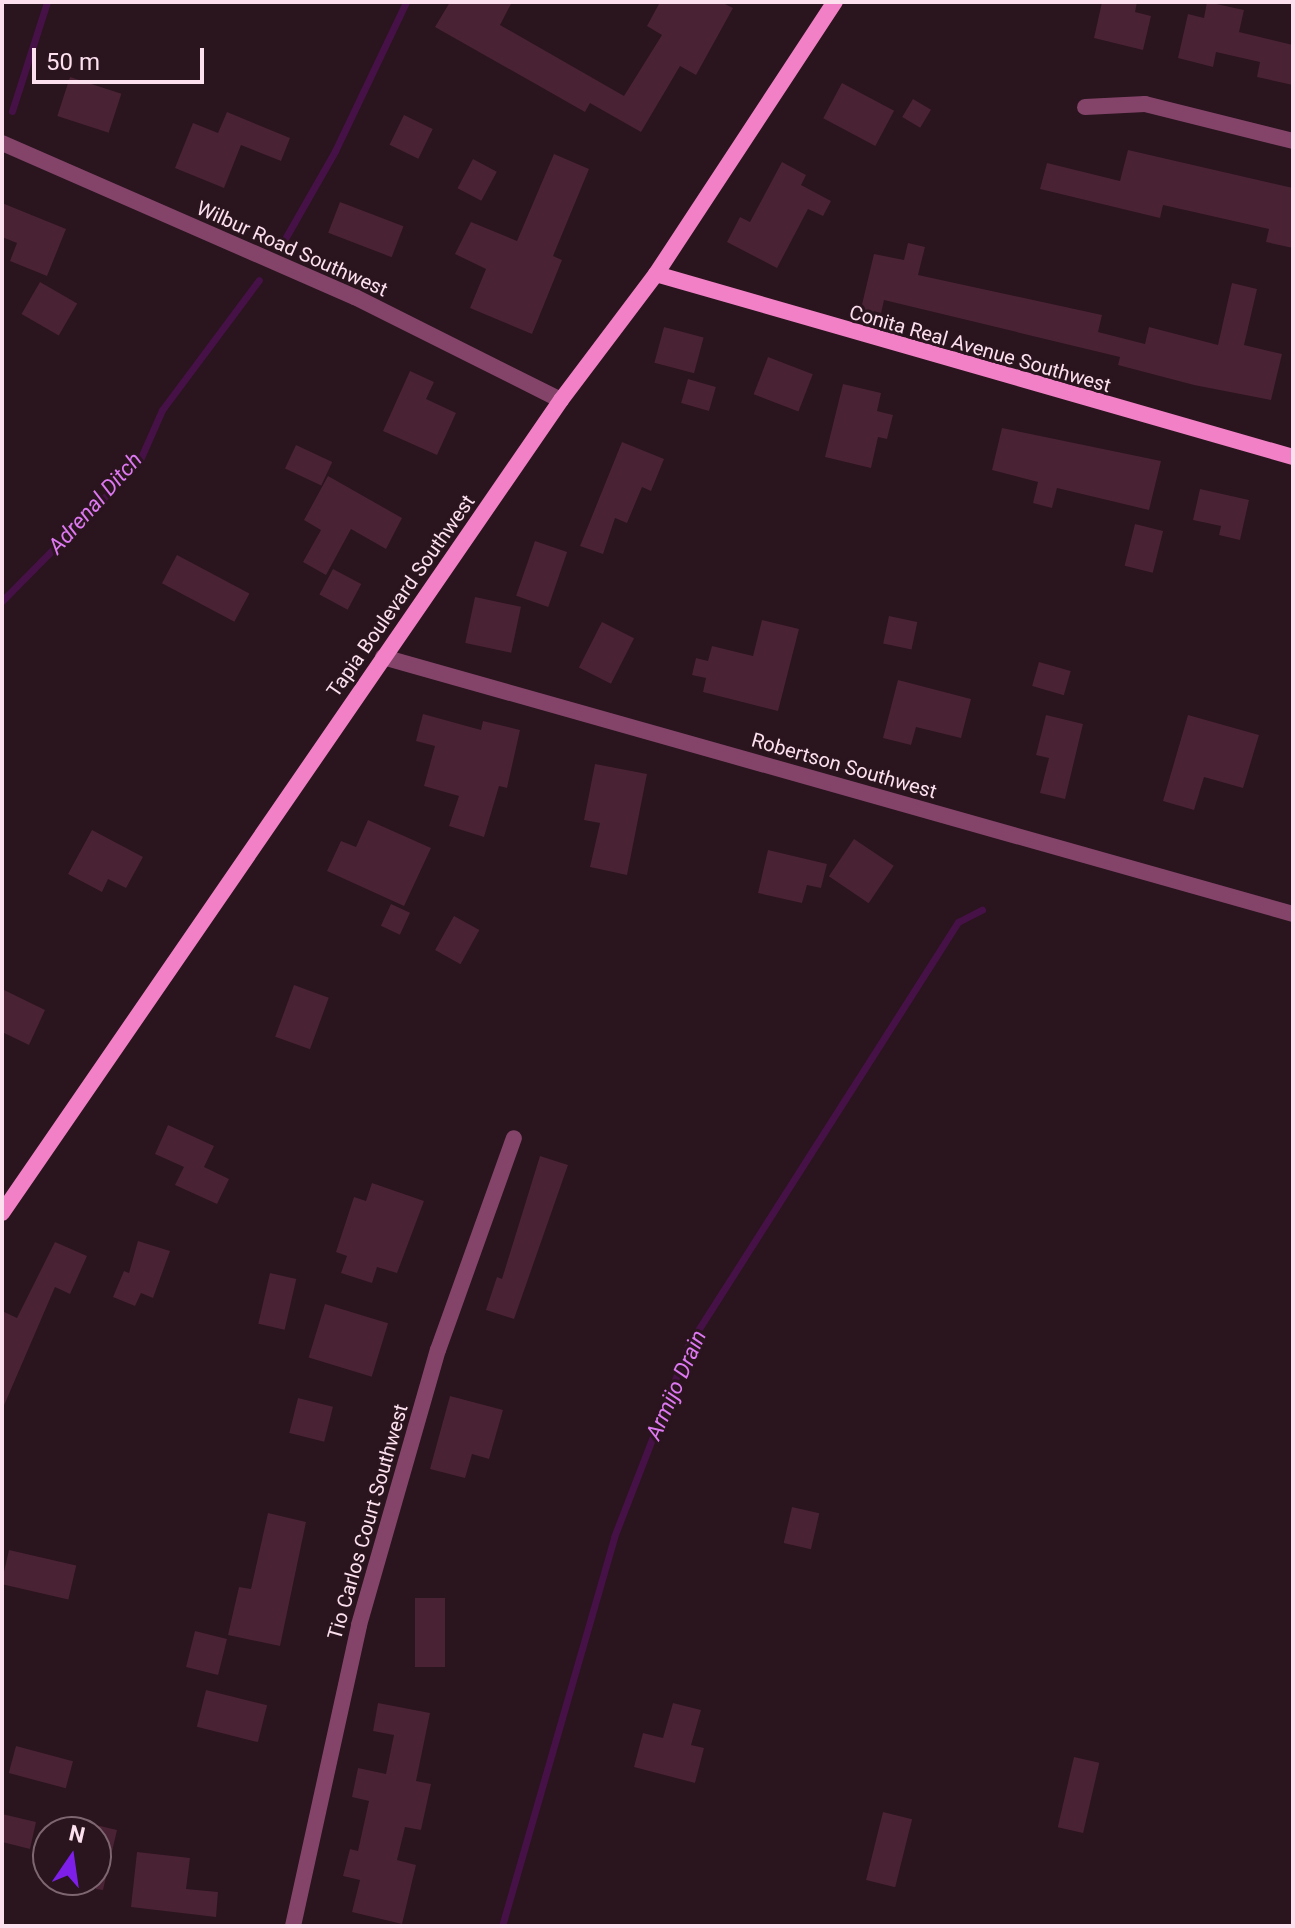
<!DOCTYPE html>
<html>
<head>
<meta charset="utf-8">
<style>
	body { margin:0 }
	#map { position:relative; width:1295px; height:1928px; overflow:hidden; background:#2a141e; font-family:Roboto,sans-serif }
	div>[style] { position:absolute }
	.stream>* { height:7px; margin:-3.5px; padding:0 3.5px; transform-origin:3.5px; border-radius:3.5px; background:#461146 }
	.building>* { inset:0; background:#492233; transform-origin:0 0 }
	.street>* { height:16px; margin:-8px; padding:0 8px; transform-origin:8px; border-radius:8px; background:#84446a }
	.secondary>* { height:16px; margin:-8px; padding:0 8px; transform-origin:8px; border-radius:8px; background:#f280c6 }
	span { translate:-50% -50%; white-space:nowrap; text-align:center; line-height:1.15; -webkit-text-stroke:6px #2a141e; paint-order:stroke }
	.street-label { font-size:20px; color:#fce0ee }
	.water-label { font-size:22px; color:#dd78f1; font-style:italic }
	.frame { position:absolute; inset:0; border:4px solid #fce0ee; pointer-events:none }
	.north { position:absolute; left:32px; top:1816px; width:80px; height:80px; box-sizing:border-box; background:#2a141e; border:2px solid #7e6671; border-radius:50%; rotate:13deg; font-size:22px; font-weight:700; line-height:32px; text-align:center; color:#fce0ee }
	.north::after { content:''; display:block; margin:auto; width:28px; height:36px; background:#7d1fe9; clip-path:polygon(50% 0,100% 100%,50% 72%,0 100%) }
	.scale { position:absolute; left:32px; top:48px; width:172px; height:36px; box-sizing:border-box; border:4px solid #fce0ee; border-top:0; padding-left:10px; font-size:24px; line-height:28px; white-space:nowrap; color:#fce0ee; -webkit-text-stroke:6px #2a141e; paint-order:stroke }
</style>
</head>
<body>
<div id="map">
	<div class="stream">
		<div style="left:12px;top:111px;width:114px;rotate:-72.2deg"></div>
		<div style="left:286px;top:237px;width:99px;rotate:-60.3deg"></div>
		<div style="left:335px;top:151px;width:165px;rotate:-64.5deg"></div>
		<div style="left:2px;top:601px;width:195px;rotate:-45.4deg"></div>
		<div style="left:139px;top:462px;width:57px;rotate:-66.1deg"></div>
		<div style="left:162px;top:410px;width:162px;rotate:-53.3deg"></div>
		<div style="left:502px;top:1926px;width:405px;rotate:-73.9deg"></div>
		<div style="left:614px;top:1537px;width:205px;rotate:-68.8deg"></div>
		<div style="left:688px;top:1346px;width:503px;rotate:-57.51deg"></div>
		<div style="left:958px;top:922px;width:27px;rotate:-27deg"></div>
	</div>
	<div class="building">
		<div style="clip-path:polygon(450px 2px,512px 2px,500px 25px,624px 96px,662px 35px,647px 26px,660px 2px,721px 2px,733px 8px,696px 75px,680px 66px,641px 132px,590px 103px,585px 112px,435px 27px)"></div>
		<div style="clip-path:polygon(1102px 2px,1137px 2px,1135px 12px,1151px 16px,1143px 50px,1094px 38px)"></div>
		<div style="clip-path:polygon(1207px 2px,1244px 10px,1239px 32px,1293px 45px,1293px 85px,1257px 77px,1260px 62px,1216px 52px,1213px 67px,1178px 58px,1188px 14px,1204px 18px)"></div>
		<div style="left:70px;top:77px;width:54px;height:41px;rotate:18deg"></div>
		<div style="left:842px;top:83px;width:59px;height:40px;rotate:28deg"></div>
		<div style="left:913px;top:99px;width:21px;height:21px;rotate:31deg"></div>
		<div style="clip-path:polygon(227px 112px,290px 138px,281px 161px,241px 145px,224px 188px,175px 168px,193px 123px,218px 133px)"></div>
		<div style="left:404px;top:115px;width:32px;height:33px;rotate:26deg"></div>
		<div style="clip-path:polygon(1128px 150px,1293px 188px,1293px 248px,1266px 242px,1269px 229px,1163px 205px,1160px 218px,1040px 189px,1047px 163px,1120px 181px)"></div>
		<div style="clip-path:polygon(554px 154px,589px 169px,553px 256px,562px 260px,532px 334px,470px 308px,486px 269px,455px 254px,471px 222px,517px 241px)"></div>
		<div style="left:473px;top:159px;width:27px;height:33px;rotate:28deg"></div>
		<div style="clip-path:polygon(782px 162px,806px 175px,801px 185px,831px 201px,823px 216px,808px 209px,777px 268px,727px 242px,740px 217px,750px 222px)"></div>
		<div style="left:340px;top:202px;width:68px;height:33px;rotate:21deg"></div>
		<div style="clip-path:polygon(2px 203px,66px 229px,47px 276px,10px 261px,17px 243px,2px 237px)"></div>
		<div style="clip-path:polygon(908px 243px,925px 247px,918px 275px,1102px 315px,1098px 332px,1145px 344px,1149px 327px,1218px 345px,1232px 283px,1257px 289px,1244px 345px,1282px 354px,1271px 400px,1194px 385px,1118px 365px,1120px 357px,884px 300px,880px 318px,860px 313px,874px 254px,904px 260px)"></div>
		<div style="left:40px;top:282px;width:43px;height:37px;rotate:30deg"></div>
		<div style="left:664px;top:327px;width:41px;height:37px;rotate:15deg"></div>
		<div style="left:768px;top:357px;width:48px;height:40px;rotate:21deg"></div>
		<div style="clip-path:polygon(410px 371px,434px 382px,426px 399px,456px 413px,437px 455px,383px 431px)"></div>
		<div style="left:688px;top:379px;width:29px;height:25px;rotate:16deg"></div>
		<div style="clip-path:polygon(843px 384px,881px 393px,877px 411px,893px 415px,887px 439px,878px 437px,871px 468px,825px 457px)"></div>
		<div style="clip-path:polygon(1002px 428px,1161px 461px,1149px 510px,1057px 488px,1052px 508px,1033px 503px,1038px 482px,992px 470px)"></div>
		<div style="clip-path:polygon(622px 442px,664px 459px,651px 491px,642px 487px,627px 523px,615px 518px,603px 554px,580px 546px)"></div>
		<div style="left:296px;top:445px;width:40px;height:26px;rotate:25deg"></div>
		<div style="clip-path:polygon(328px 476px,402px 518px,386px 549px,351px 529px,326px 575px,303px 562px,321px 530px,304px 520px)"></div>
		<div style="clip-path:polygon(1200px 489px,1249px 500px,1240px 540px,1219px 535px,1221px 526px,1193px 520px)"></div>
		<div style="left:1135px;top:524px;width:29px;height:43px;rotate:14deg"></div>
		<div style="left:535px;top:541px;width:34px;height:58px;rotate:19deg"></div>
		<div style="left:177px;top:555px;width:82px;height:32px;rotate:28deg"></div>
		<div style="left:333px;top:569px;width:32px;height:29px;rotate:28deg"></div>
		<div style="left:475px;top:597px;width:47px;height:47px;rotate:12deg"></div>
		<div style="left:889px;top:616px;width:29px;height:28px;rotate:12deg"></div>
		<div style="clip-path:polygon(762px 620px,799px 629px,778px 711px,703px 692px,706px 678px,692px 675px,696px 658px,708px 661px,712px 646px,753px 656px)"></div>
		<div style="left:602px;top:622px;width:36px;height:51px;rotate:27deg"></div>
		<div style="left:1039px;top:662px;width:33px;height:25px;rotate:16deg"></div>
		<div style="clip-path:polygon(898px 680px,971px 699px,961px 738px,916px 727px,911px 745px,883px 738px)"></div>
		<div style="clip-path:polygon(423px 714px,481px 730px,483px 721px,520px 730px,507px 788px,499px 786px,484px 837px,449px 826px,459px 796px,424px 786px,435px 746px,416px 741px)"></div>
		<div style="clip-path:polygon(1046px 715px,1083px 724px,1065px 799px,1040px 793px,1049px 758px,1036px 755px)"></div>
		<div style="clip-path:polygon(1188px 715px,1259px 735px,1243px 788px,1204px 777px,1194px 810px,1163px 801px)"></div>
		<div style="clip-path:polygon(595px 764px,647px 774px,627px 875px,590px 867px,600px 823px,584px 820px)"></div>
		<div style="clip-path:polygon(368px 820px,431px 848px,404px 906px,327px 871px,341px 841px,356px 847px)"></div>
		<div style="clip-path:polygon(92px 830px,143px 857px,126px 888px,108px 879px,102px 892px,68px 874px)"></div>
		<div style="left:854px;top:839px;width:48px;height:45px;rotate:34deg"></div>
		<div style="clip-path:polygon(768px 850px,827px 864px,821px 888px,807px 885px,802px 903px,758px 893px)"></div>
		<div style="left:391px;top:904px;width:21px;height:24px;rotate:25deg"></div>
		<div style="left:454px;top:916px;width:29px;height:39px;rotate:29deg"></div>
		<div style="left:294px;top:985px;width:37px;height:55px;rotate:20deg"></div>
		<div style="clip-path:polygon(2px 989px,45px 1010px,29px 1045px,2px 1032px)"></div>
		<div style="clip-path:polygon(168px 1125px,214px 1146px,204px 1167px,229px 1179px,217px 1204px,175px 1185px,184px 1167px,155px 1154px)"></div>
		<div style="clip-path:polygon(540px 1156px,568px 1165px,514px 1319px,486px 1310px,497px 1277px,502px 1279px)"></div>
		<div style="clip-path:polygon(372px 1183px,424px 1201px,397px 1273px,377px 1267px,372px 1283px,341px 1273px,347px 1256px,336px 1252px,354px 1197px,366px 1201px)"></div>
		<div style="clip-path:polygon(138px 1241px,170px 1251px,153px 1298px,141px 1293px,135px 1306px,113px 1297px,124px 1271px,129px 1273px)"></div>
		<div style="clip-path:polygon(55px 1242px,87px 1256px,70px 1294px,55px 1287px,2px 1410px,2px 1311px,17px 1318px)"></div>
		<div style="left:270px;top:1273px;width:27px;height:52px;rotate:13deg"></div>
		<div style="left:325px;top:1304px;width:66px;height:56px;rotate:17deg"></div>
		<div style="clip-path:polygon(450px 1396px,503px 1410px,489px 1459px,472px 1454px,465px 1478px,430px 1469px)"></div>
		<div style="left:298px;top:1398px;width:36px;height:36px;rotate:14deg"></div>
		<div style="left:792px;top:1507px;width:28px;height:37px;rotate:13deg"></div>
		<div style="clip-path:polygon(268px 1513px,306px 1522px,280px 1646px,228px 1635px,239px 1587px,251px 1589px)"></div>
		<div style="left:9px;top:1550px;width:69px;height:35px;rotate:13deg"></div>
		<div style="left:415px;top:1598px;width:30px;height:69px"></div>
		<div style="left:195px;top:1631px;width:33px;height:37px;rotate:14deg"></div>
		<div style="left:206px;top:1690px;width:63px;height:38px;rotate:14deg"></div>
		<div style="clip-path:polygon(378px 1703px,430px 1713px,416px 1781px,431px 1784px,421px 1830px,405px 1827px,397px 1860px,416px 1865px,402px 1924px,352px 1912px,360px 1880px,343px 1876px,350px 1849px,358px 1851px,369px 1801px,352px 1797px,358px 1768px,386px 1774px,394px 1735px,373px 1731px)"></div>
		<div style="clip-path:polygon(673px 1703px,701px 1710px,691px 1745px,704px 1748px,695px 1783px,634px 1767px,643px 1733px,663px 1738px)"></div>
		<div style="left:16px;top:1746px;width:59px;height:28px;rotate:15deg"></div>
		<div style="left:1074px;top:1757px;width:26px;height:72px;rotate:13deg"></div>
		<div style="left:883px;top:1812px;width:30px;height:70px;rotate:14deg"></div>
		<div style="clip-path:polygon(2px 1814px,36px 1822px,30px 1849px,2px 1842px)"></div>
		<div style="clip-path:polygon(96px 1825px,117px 1830px,103px 1890px,96px 1889px)"></div>
		<div style="clip-path:polygon(137px 1852px,190px 1858px,186px 1889px,218px 1892px,216px 1917px,131px 1907px)"></div>
	</div>
	<div class="street">
		<div style="left:1085px;top:107px;width:60px;rotate:-2.9deg"></div>
		<div style="left:1145px;top:104px;width:153px;rotate:14deg"></div>
		<div style="left:2px;top:143px;width:385px;rotate:23.6deg"></div>
		<div style="left:355px;top:297px;width:230px;rotate:26.6deg"></div>
		<div style="left:383px;top:657px;width:946px;rotate:15.77deg"></div>
		<div style="left:293px;top:1926px;width:308px;rotate:-77.6deg"></div>
		<div style="left:359px;top:1625px;width:286px;rotate:-74deg"></div>
		<div style="left:438px;top:1350px;width:225px;rotate:-70.3deg"></div>
	</div>
	<div class="secondary">
		<div style="left:656px;top:274px;width:663px;rotate:16.03deg"></div>
		<div style="left:2px;top:1213px;width:987px;rotate:-55.49deg"></div>
		<div style="left:561px;top:400px;width:158px;rotate:-53deg"></div>
		<div style="left:656px;top:274px;width:326px;rotate:-56.7deg"></div>
	</div>
	<div class="street-label">
		<span style="left:292px;top:249px;rotate:24deg">Wilbur Road Southwest</span>
		<span style="left:980px;top:349px;rotate:16deg">Conita Real Avenue Southwest</span>
		<span style="left:401px;top:596px;rotate:-55deg">Tapia Boulevard Southwest</span>
		<span style="left:844px;top:766px;rotate:16deg">Robertson Southwest</span>
		<span style="left:368px;top:1522px;rotate:-74deg">Tio Carlos Court Southwest</span>
	</div>
	<div class="water-label">
		<span style="left:95px;top:503px;rotate:-48deg">Adrenal Ditch</span>
		<span style="left:676px;top:1385px;rotate:-66deg">Armijo Drain</span>
	</div>
	<div class="frame"></div>
	<div class="north">N</div>
	<div class="scale">50 m</div>
</div>
</body>
</html>
